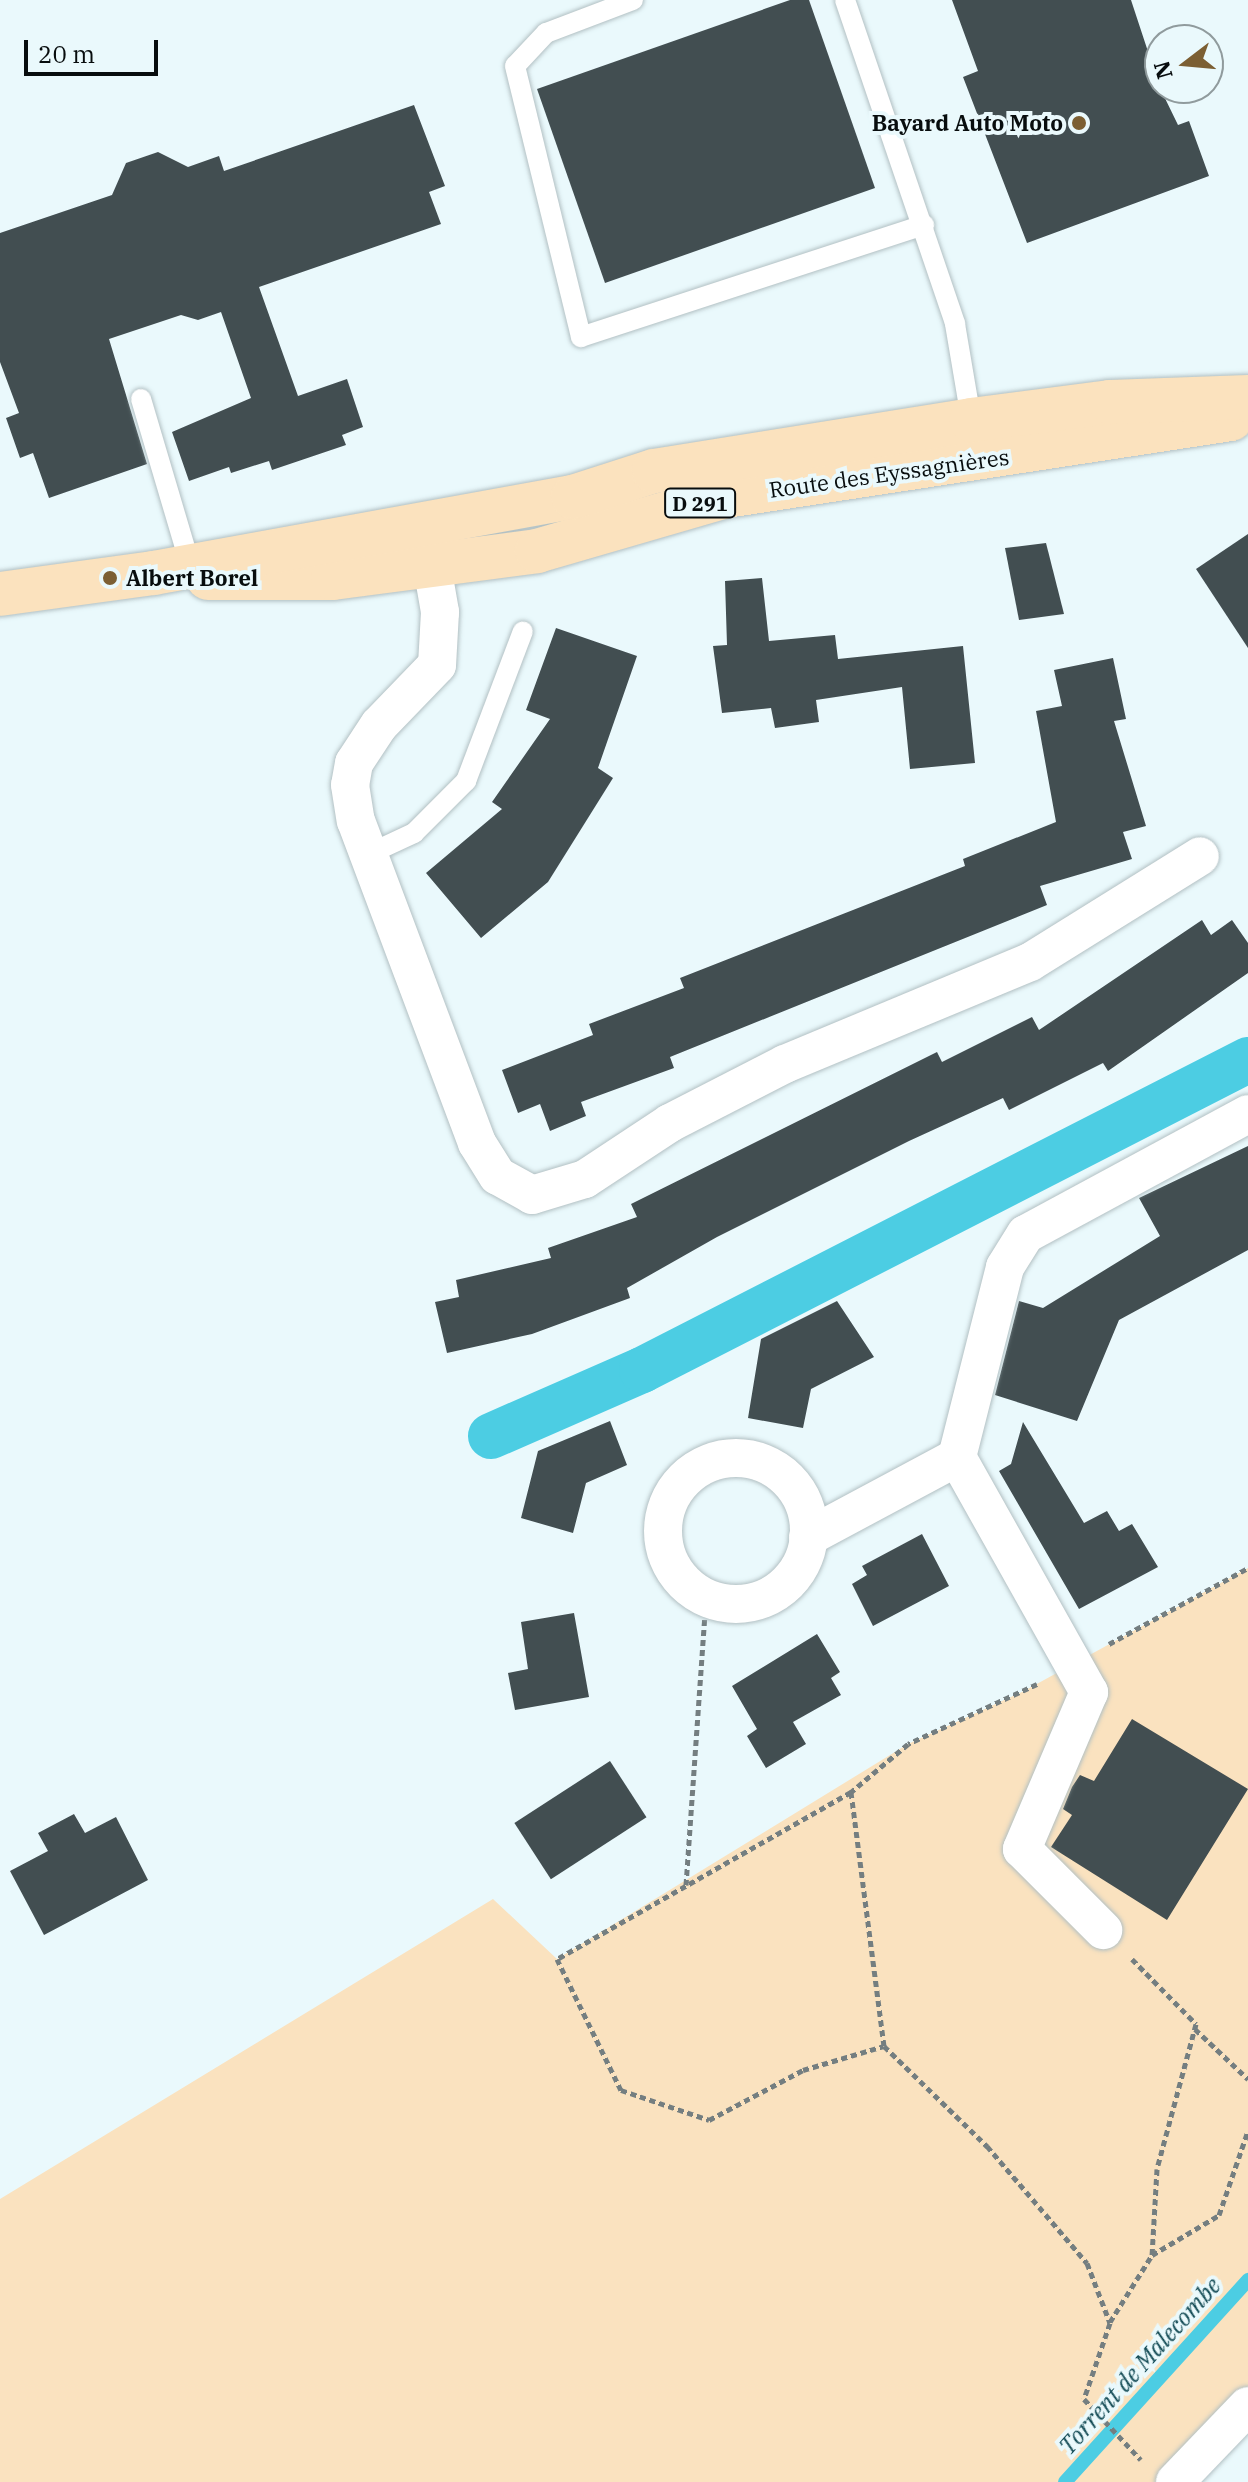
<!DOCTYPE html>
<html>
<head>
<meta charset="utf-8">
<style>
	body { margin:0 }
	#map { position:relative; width:1248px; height:2482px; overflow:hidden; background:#eaf9fc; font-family:"IBM Plex Serif",serif }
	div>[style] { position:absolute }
	.green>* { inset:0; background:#fae2bf }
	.stream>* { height:14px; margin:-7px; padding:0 7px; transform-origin:7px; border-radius:7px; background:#4ccde3 }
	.canal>* { height:46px; margin:-23px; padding:0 23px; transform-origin:23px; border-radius:23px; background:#4ccde3 }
	.building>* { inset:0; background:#424e51; transform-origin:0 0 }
	.path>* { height:5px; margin-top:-2.5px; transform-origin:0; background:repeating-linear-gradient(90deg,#747e80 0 6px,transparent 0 10px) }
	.roads { filter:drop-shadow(0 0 2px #b2c0c3) drop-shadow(0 0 2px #b2c0c3) }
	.service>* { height:20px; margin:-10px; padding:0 10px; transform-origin:10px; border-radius:10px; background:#fff }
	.minor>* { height:38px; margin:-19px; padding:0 19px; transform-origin:19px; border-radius:19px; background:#fff }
	.minor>.ring { margin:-19px; padding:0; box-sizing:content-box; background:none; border:38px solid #fff; border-radius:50% }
	.primary>* { height:44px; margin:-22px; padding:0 22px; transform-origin:22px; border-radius:22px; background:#fbe2be }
	.dots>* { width:22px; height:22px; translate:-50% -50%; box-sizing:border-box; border:4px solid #eaf9fc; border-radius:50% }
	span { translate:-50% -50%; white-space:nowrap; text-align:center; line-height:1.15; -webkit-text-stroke:8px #eaf9fc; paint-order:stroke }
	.shield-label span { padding:2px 6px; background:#eaf9fc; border:2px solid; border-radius:6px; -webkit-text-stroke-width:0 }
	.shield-label { font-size:20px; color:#080d0e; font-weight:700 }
	.poi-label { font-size:22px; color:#080d0e; font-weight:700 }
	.right { translate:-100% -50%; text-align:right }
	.left { translate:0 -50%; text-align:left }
	.street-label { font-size:22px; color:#080d0e }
	.water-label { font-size:24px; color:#124a54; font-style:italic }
	.north { position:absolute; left:1144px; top:24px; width:80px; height:80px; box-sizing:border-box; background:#eaf9fc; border:2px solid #909b9d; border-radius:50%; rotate:254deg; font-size:22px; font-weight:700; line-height:32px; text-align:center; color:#080d0e }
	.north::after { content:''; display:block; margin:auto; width:28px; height:36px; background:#7c5f33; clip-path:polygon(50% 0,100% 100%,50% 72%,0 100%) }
	.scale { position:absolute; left:24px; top:40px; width:134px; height:36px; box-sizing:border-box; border:4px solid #080d0e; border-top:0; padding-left:10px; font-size:24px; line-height:28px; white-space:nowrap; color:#080d0e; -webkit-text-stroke:6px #eaf9fc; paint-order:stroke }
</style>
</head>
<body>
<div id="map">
	<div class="green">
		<div style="clip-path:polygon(1248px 1568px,1248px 2406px,1175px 2482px,0 2482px,0 2199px,493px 1899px,557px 1959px,908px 1744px,1024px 1691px)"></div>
	</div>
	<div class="stream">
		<div style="left:1065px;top:2482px;width:273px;rotate:-47.8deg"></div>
	</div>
	<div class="canal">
		<div style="left:491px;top:1436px;width:165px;rotate:-23.6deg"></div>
		<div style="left:642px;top:1370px;width:681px;rotate:-27.09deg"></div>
	</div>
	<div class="building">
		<div style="clip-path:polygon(790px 0,809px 0,875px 188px,605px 283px,537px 89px)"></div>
		<div style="clip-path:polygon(952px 0,1131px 0,1160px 88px,1178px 125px,1189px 121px,1209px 176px,1027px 243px,963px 77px,978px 71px)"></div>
		<div style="clip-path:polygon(414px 105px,445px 186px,429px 192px,441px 224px,259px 287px,298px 396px,347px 379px,363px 427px,342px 435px,346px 445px,272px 470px,269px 461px,231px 473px,229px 467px,189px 481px,172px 432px,251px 398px,221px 312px,198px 320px,181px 315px,109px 339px,147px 464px,49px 498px,33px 453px,20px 458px,6px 418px,19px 413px,0 362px,0 233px,112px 195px,126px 163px,158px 152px,188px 167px,219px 156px,224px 171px)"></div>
		<div style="clip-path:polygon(1248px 534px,1248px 648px,1196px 569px)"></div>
		<div style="clip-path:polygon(1046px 543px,1064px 614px,1019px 620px,1005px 548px)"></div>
		<div style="clip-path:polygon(762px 578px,769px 641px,835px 635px,838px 659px,963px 646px,975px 763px,910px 769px,902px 687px,816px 700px,819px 722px,775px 728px,771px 708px,722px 713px,713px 646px,727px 645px,725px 581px)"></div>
		<div style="clip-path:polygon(556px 628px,637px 656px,598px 768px,613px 778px,548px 882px,481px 938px,426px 873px,502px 809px,492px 802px,550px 719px,526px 710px)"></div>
		<div style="clip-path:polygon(1113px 658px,1126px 719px,1114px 721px,1146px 826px,1123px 832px,1132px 859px,1040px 886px,1047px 905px,670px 1057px,674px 1068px,581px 1102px,586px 1116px,550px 1131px,540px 1104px,518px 1113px,502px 1070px,593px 1035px,589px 1024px,684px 988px,680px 978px,965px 866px,963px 859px,1056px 822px,1036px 711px,1062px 706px,1054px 670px)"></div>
		<div style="clip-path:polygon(1202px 920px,1211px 935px,1232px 920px,1248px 943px,1248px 973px,1108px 1071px,1103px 1063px,1009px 1110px,1003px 1098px,909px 1141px,717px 1237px,627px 1288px,630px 1298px,532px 1334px,447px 1353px,435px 1302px,459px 1297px,456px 1280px,551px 1258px,548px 1248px,637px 1217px,631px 1204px,937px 1052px,942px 1062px,1032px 1017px,1039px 1030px)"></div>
		<div style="clip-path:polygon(1248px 1146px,1248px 1250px,1119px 1320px,1077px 1421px,995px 1395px,1019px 1301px,1043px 1308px,1160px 1236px,1139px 1198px)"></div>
		<div style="clip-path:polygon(837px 1301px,874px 1357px,811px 1389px,803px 1428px,748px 1418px,761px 1339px)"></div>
		<div style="clip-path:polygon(610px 1421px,627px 1465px,586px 1483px,573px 1533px,521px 1518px,538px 1451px)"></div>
		<div style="clip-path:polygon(1023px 1422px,1084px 1523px,1107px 1511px,1119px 1531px,1132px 1524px,1158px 1567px,1079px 1609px,999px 1471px,1011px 1464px)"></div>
		<div style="clip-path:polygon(922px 1534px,949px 1586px,873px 1626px,852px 1584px,867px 1575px,862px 1566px)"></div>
		<div style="clip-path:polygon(574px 1613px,589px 1697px,515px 1710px,508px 1673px,528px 1669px,521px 1622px)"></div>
		<div style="clip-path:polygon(817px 1634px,840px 1672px,831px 1678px,841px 1695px,793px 1722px,806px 1744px,766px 1768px,747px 1736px,757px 1729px,732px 1686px)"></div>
		<div style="clip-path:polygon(1132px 1719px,1248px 1789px,1167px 1920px,1051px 1847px,1072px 1815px,1063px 1809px,1072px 1787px,1080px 1775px,1094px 1781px)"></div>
		<div style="left:610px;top:1761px;width:67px;height:114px;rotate:57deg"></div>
		<div style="clip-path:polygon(74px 1814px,85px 1833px,116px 1817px,148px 1880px,44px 1935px,10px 1871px,48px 1851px,38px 1833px)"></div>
	</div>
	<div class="path">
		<div style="left:1109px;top:1644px;width:158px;rotate:-28.7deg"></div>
		<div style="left:1037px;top:1684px;width:142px;rotate:155.1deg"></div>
		<div style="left:908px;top:1744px;width:75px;rotate:139.9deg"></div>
		<div style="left:851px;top:1792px;width:338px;rotate:150.4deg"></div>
		<div style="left:557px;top:1959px;width:146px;rotate:64deg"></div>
		<div style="left:621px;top:2090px;width:93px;rotate:18.8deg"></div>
		<div style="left:709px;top:2120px;width:106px;rotate:-28deg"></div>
		<div style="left:803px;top:2070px;width:84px;rotate:-16.5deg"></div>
		<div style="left:884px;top:2046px;width:144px;rotate:44.2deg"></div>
		<div style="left:987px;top:2146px;width:154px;rotate:49.5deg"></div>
		<div style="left:1087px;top:2263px;width:64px;rotate:69deg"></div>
		<div style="left:1110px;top:2323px;width:80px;rotate:108.9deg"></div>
		<div style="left:1084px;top:2399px;width:83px;rotate:46.9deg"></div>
		<div style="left:851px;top:1792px;width:256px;rotate:82.6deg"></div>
		<div style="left:686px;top:1885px;width:288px;rotate:-86deg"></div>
		<div style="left:1132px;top:1959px;width:91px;rotate:45.4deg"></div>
		<div style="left:1196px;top:2024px;width:150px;rotate:105.1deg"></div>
		<div style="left:1157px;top:2169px;width:86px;rotate:93.3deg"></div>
		<div style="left:1195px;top:2029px;width:73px;rotate:43.3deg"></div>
		<div style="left:1110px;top:2322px;width:79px;rotate:-57.9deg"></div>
		<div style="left:1152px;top:2255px;width:78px;rotate:-30.8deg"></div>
		<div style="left:1219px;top:2215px;width:89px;rotate:-71deg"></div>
	</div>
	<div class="roads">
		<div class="service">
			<div style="left:633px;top:0;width:93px;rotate:159.2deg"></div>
			<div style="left:546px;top:33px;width:45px;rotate:133.2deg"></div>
			<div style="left:515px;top:66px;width:279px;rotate:76.3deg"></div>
			<div style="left:581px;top:337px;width:361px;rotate:-18.1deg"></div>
			<div style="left:845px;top:0;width:342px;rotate:71.2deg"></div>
			<div style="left:955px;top:324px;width:102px;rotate:80.4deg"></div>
			<div style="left:141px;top:399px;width:172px;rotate:73.5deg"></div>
			<div style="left:369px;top:854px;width:50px;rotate:-25deg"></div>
			<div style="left:414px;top:833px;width:74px;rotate:-45deg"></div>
			<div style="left:466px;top:781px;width:160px;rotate:-69.2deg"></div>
		</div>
		<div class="minor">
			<div style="left:432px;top:566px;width:47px;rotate:80.1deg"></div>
			<div style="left:440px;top:612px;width:53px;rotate:93.2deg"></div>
			<div style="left:437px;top:665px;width:83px;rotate:134deg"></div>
			<div style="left:379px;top:725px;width:45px;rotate:123.3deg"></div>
			<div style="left:354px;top:763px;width:22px;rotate:100deg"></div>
			<div style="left:350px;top:785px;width:36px;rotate:81deg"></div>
			<div style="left:356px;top:821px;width:344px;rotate:69.4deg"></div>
			<div style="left:477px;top:1143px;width:39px;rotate:58deg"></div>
			<div style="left:498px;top:1176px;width:39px;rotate:29deg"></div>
			<div style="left:532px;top:1195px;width:55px;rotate:-16.8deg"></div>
			<div style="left:585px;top:1179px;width:102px;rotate:-33.4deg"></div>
			<div style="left:670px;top:1123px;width:129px;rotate:-27.2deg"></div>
			<div style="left:785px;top:1064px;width:265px;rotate:-22.6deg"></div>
			<div style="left:1030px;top:962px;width:200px;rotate:-31.9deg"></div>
			<div style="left:957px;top:1457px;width:270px;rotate:60.7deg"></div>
			<div style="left:1089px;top:1692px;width:171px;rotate:113.1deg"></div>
			<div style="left:1022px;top:1849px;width:115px;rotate:45deg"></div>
			<div class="ring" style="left:663px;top:1458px;width:108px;height:108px"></div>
			<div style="left:808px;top:1537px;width:169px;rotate:-28.2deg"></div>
			<div style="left:957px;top:1457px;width:196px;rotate:-75.8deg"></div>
			<div style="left:1005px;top:1267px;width:39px;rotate:-58deg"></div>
			<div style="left:1026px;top:1234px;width:252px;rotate:-28.4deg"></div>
			<div style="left:1175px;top:2482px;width:105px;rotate:-46.2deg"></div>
		</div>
		<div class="primary">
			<div style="left:208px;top:578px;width:125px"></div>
			<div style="left:333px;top:578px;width:206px;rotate:-7.5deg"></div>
			<div style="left:537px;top:551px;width:197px;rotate:-16.2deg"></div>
			<div style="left:726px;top:496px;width:511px;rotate:-8.67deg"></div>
			<div style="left:0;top:594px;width:155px;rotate:-7.8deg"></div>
			<div style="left:154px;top:573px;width:426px;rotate:-10.3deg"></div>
			<div style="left:573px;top:497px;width:85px;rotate:-17.8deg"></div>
			<div style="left:654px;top:471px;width:321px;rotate:-9.1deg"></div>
			<div style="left:971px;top:420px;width:140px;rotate:-7.4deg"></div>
			<div style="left:1110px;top:402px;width:138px;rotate:-2.1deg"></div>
		</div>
	</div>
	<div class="dots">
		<div style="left:1079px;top:123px;background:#7c5f33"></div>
		<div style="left:110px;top:578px;background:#7c5f33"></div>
	</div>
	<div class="shield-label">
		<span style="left:700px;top:503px">D 291</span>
	</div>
	<div class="poi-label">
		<span class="right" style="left:1063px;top:123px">Bayard Auto Moto</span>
		<span class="left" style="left:126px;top:578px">Albert Borel</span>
	</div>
	<div class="street-label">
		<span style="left:889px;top:473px;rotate:-8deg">Route des Eyssagnières</span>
	</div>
	<div class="water-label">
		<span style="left:1140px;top:2366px;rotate:-48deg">Torrent de Malecombe</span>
	</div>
	<div class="north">N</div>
	<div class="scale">20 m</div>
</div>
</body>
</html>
